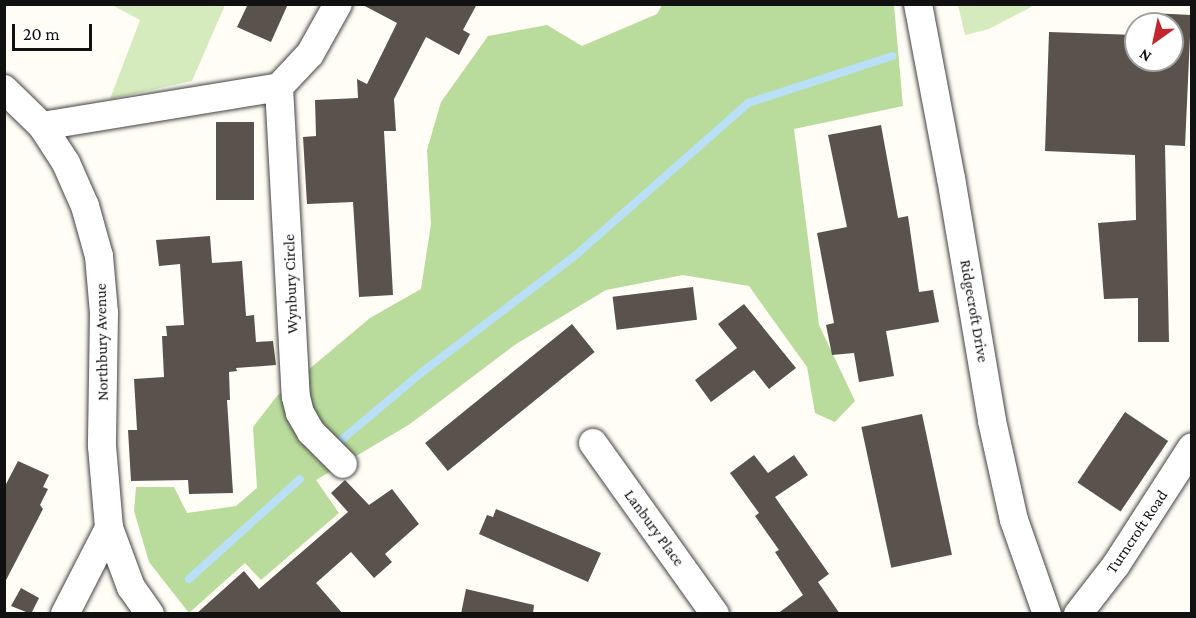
<!DOCTYPE html>
<html>
<head>
<meta charset="utf-8">
<style>
	body { margin:0 }
	#map { position:relative; width:1196px; height:618px; overflow:hidden; background:#fffdf5; font-family:"Crimson Pro",serif }
	div>[style] { position:absolute }
	.green>* { inset:0; background:#d5ebbd }
	.forest>* { inset:0; background:#b9dc9c }
	.stream>* { height:8px; margin:-4px; padding:0 4px; transform-origin:4px; border-radius:4px; background:#b9e0f7 }
	.building>* { inset:0; background:#5a524d; transform-origin:0 0 }
	.roads { filter:drop-shadow(0 0 2px #444) drop-shadow(0 0 2px #444) }
	.minor>* { height:28px; margin:-14px; padding:0 14px; transform-origin:14px; border-radius:14px; background:#fff }
	span { translate:-50% -50%; white-space:nowrap; text-align:center; line-height:1.15; -webkit-text-stroke:6px #fff; paint-order:stroke }
	.street-label { font-size:16px; color:#111 }
	.frame { position:absolute; inset:0; border:6px solid #111; pointer-events:none }
	.north { position:absolute; left:1124px; top:12px; width:60px; height:60px; box-sizing:border-box; background:#fff; border:2px solid #a0a0a0; border-radius:50%; rotate:213deg; font-size:16px; font-weight:700; line-height:24px; text-align:center; color:#111 }
	.north::after { content:''; display:block; margin:auto; width:21px; height:27px; background:#c4262e; clip-path:polygon(50% 0,100% 100%,50% 72%,0 100%) }
	.scale { position:absolute; left:12px; top:24px; width:80px; height:27px; box-sizing:border-box; border:3px solid #111; border-top:0; padding-left:8px; font-size:18px; line-height:21px; white-space:nowrap; color:#111; -webkit-text-stroke:4px #fff; paint-order:stroke }
</style>
</head>
<body>
<div id="map">
	<div class="green">
		<div style="clip-path:polygon(112px 5px,225px 5px,192px 81px,110px 99px,140px 20px)"></div>
		<div style="clip-path:polygon(958px 5px,958px 4px,1035px 5px,989px 29px,965px 35px)"></div>
	</div>
	<div class="forest">
		<div style="clip-path:polygon(718px 4px,894px 5px,903px 106px,794px 129px,819px 325px,855px 401px,835px 422px,815px 413px,807px 367px,749px 286px,683px 275px,606px 290px,516px 344px,410px 424px,316px 480px,339px 513px,261px 580px,245px 563px,189px 613px,149px 562px,134px 511px,136px 487px,174px 487px,187px 513px,236px 506px,257px 488px,253px 427px,277px 396px,370px 318px,421px 289px,431px 224px,427px 150px,441px 102px,488px 36px,547px 25px,582px 46px,657px 14px,662px 5px)"></div>
	</div>
	<div class="stream">
		<div style="left:339px;top:442px;width:107px;rotate:-40.1deg"></div>
		<div style="left:421px;top:373px;width:196px;rotate:-37.3deg"></div>
		<div style="left:577px;top:254px;width:228px;rotate:-41.4deg"></div>
		<div style="left:748px;top:103px;width:152px;rotate:-18deg"></div>
		<div style="left:189px;top:579px;width:149px;rotate:-42deg"></div>
	</div>
	<div class="building">
		<div style="clip-path:polygon(248px 4px,288px 4px,271px 42px,237px 27px)"></div>
		<div style="clip-path:polygon(361px 4px,477px 4px,463px 30px,470px 34px,459px 55px,426px 37px,394px 99px,396px 131px,384px 131px,393px 295px,359px 297px,353px 202px,307px 204px,303px 137px,316px 136px,315px 100px,358px 98px,357px 79px,367px 84px,397px 23px)"></div>
		<div style="clip-path:polygon(1151px 13px,1191px 15px,1185px 146px,1165px 145px,1169px 342px,1138px 342px,1138px 298px,1104px 299px,1098px 223px,1136px 220px,1135px 155px,1045px 151px,1049px 32px,1136px 35px,1136px 60px,1172px 60px,1172px 24px,1150px 24px)"></div>
		<div style="left:216px;top:122px;width:38px;height:78px"></div>
		<div style="clip-path:polygon(881px 125px,898px 218px,908px 216px,919px 292px,933px 290px,939px 322px,886px 331px,894px 376px,859px 382px,854px 353px,832px 355px,826px 325px,834px 323px,817px 233px,847px 227px,828px 135px)"></div>
		<div style="clip-path:polygon(210px 236px,212px 263px,242px 261px,246px 316px,254px 315px,256px 342px,273px 341px,276px 365px,236px 368px,237px 371px,229px 372px,230px 400px,227px 400px,233px 493px,189px 494px,188px 480px,131px 481px,128px 430px,137px 430px,134px 379px,164px 377px,162px 336px,167px 336px,166px 326px,184px 325px,180px 264px,159px 266px,156px 240px)"></div>
		<div style="left:693px;top:287px;width:33px;height:81px;rotate:83deg"></div>
		<div style="clip-path:polygon(744px 304px,796px 368px,769px 389px,754px 370px,711px 402px,695px 380px,737px 348px,718px 324px)"></div>
		<div style="left:572px;top:324px;width:36px;height:189px;rotate:51deg"></div>
		<div style="left:1125px;top:412px;width:52px;height:85px;rotate:34deg"></div>
		<div style="left:922px;top:414px;width:144px;height:62px;rotate:78deg"></div>
		<div style="clip-path:polygon(754px 455px,768px 473px,794px 455px,808px 475px,775px 497px,829px 574px,818px 582px,840px 614px,777px 614px,803px 595px,775px 552px,779px 550px,755px 516px,759px 513px,730px 473px)"></div>
		<div style="clip-path:polygon(18px 461px,49px 475px,43px 487px,48px 489px,40px 505px,43px 509px,4px 584px,4px 488px)"></div>
		<div style="clip-path:polygon(345px 480px,369px 505px,392px 489px,419px 524px,385px 554px,392px 562px,374px 578px,351px 552px,316px 583px,343px 614px,196px 614px,244px 571px,259px 589px,348px 512px,331px 493px)"></div>
		<div style="clip-path:polygon(496px 509px,601px 553px,588px 582px,479px 534px,487px 515px,493px 517px)"></div>
		<div style="clip-path:polygon(21px 588px,39px 598px,31px 614px,11px 606px)"></div>
		<div style="clip-path:polygon(466px 589px,534px 605px,533px 614px,461px 614px)"></div>
	</div>
	<div class="roads">
		<div class="minor">
			<div style="left:918px;top:4px;width:177px;rotate:79.3deg"></div>
			<div style="left:951px;top:178px;width:246px;rotate:80.4deg"></div>
			<div style="left:992px;top:421px;width:101px;rotate:77.5deg"></div>
			<div style="left:1014px;top:520px;width:100px;rotate:70.7deg"></div>
			<div style="left:279px;top:87px;width:310px;rotate:86.9deg"></div>
			<div style="left:296px;top:397px;width:16px;rotate:76deg"></div>
			<div style="left:300px;top:413px;width:22px;rotate:60deg"></div>
			<div style="left:311px;top:432px;width:45px;rotate:45deg"></div>
			<div style="left:4px;top:89px;width:53px;rotate:44.2deg"></div>
			<div style="left:42px;top:126px;width:44px;rotate:57deg"></div>
			<div style="left:66px;top:163px;width:47px;rotate:66.2deg"></div>
			<div style="left:85px;top:206px;width:52px;rotate:74.4deg"></div>
			<div style="left:99px;top:256px;width:57px;rotate:85deg"></div>
			<div style="left:104px;top:313px;width:133px;rotate:90.9deg"></div>
			<div style="left:102px;top:446px;width:82px;rotate:85.1deg"></div>
			<div style="left:109px;top:528px;width:63px;rotate:69.6deg"></div>
			<div style="left:131px;top:587px;width:33px;rotate:55deg"></div>
			<div style="left:42px;top:126px;width:240px;rotate:-9.3deg"></div>
			<div style="left:279px;top:87px;width:45px;rotate:-46.8deg"></div>
			<div style="left:310px;top:54px;width:57px;rotate:-60.8deg"></div>
			<div style="left:593px;top:443px;width:210px;rotate:54.5deg"></div>
			<div style="left:65px;top:614px;width:97px;rotate:-62.9deg"></div>
			<div style="left:1078px;top:614px;width:62px;rotate:-52.2deg"></div>
			<div style="left:1116px;top:565px;width:140px;rotate:-57.2deg"></div>
		</div>
	</div>
	<div class="street-label">
		<span style="left:291px;top:284px;rotate:-92deg">Wynbury Circle</span>
		<span style="left:974px;top:311px;rotate:80deg">Ridgecroft Drive</span>
		<span style="left:102px;top:342px;rotate:-91deg">Northbury Avenue</span>
		<span style="left:654px;top:528px;rotate:54deg">Lanbury Place</span>
		<span style="left:1137px;top:532px;rotate:-56deg">Turncroft Road</span>
	</div>
	<div class="frame"></div>
	<div class="north">N</div>
	<div class="scale">20 m</div>
</div>
</body>
</html>
